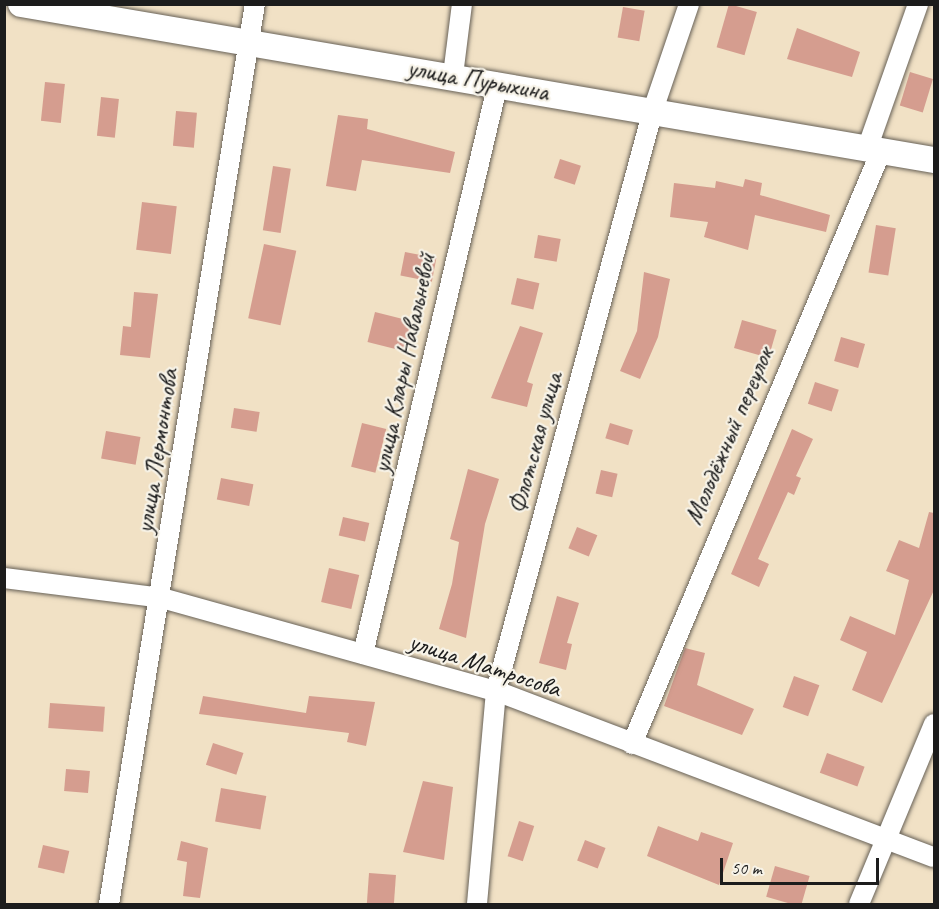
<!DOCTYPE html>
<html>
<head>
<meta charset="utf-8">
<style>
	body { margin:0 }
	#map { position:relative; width:939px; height:909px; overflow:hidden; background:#f1e1c5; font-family:Caveat,sans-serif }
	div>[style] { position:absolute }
	.building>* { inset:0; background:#d59d8f; transform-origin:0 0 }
	.roads { filter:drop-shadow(0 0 2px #676157) drop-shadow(0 0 2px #676157) }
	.minor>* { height:20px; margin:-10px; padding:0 10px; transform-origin:10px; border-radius:10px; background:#fff }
	.tertiary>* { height:26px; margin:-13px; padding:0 13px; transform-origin:13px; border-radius:13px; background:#fff }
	span { translate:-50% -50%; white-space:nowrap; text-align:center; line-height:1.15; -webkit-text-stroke:4.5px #f7f3e8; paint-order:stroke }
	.street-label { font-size:26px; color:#1c1c1c }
	.frame { position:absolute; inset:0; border:6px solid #1c1c1c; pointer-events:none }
	.scale { position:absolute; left:720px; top:858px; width:159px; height:27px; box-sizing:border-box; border:3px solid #1c1c1c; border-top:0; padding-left:8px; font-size:18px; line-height:21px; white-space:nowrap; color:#1c1c1c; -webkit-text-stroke:4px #f7f3e8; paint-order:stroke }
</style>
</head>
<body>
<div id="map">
	<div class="building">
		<div style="left:729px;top:4px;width:29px;height:45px;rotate:16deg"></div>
		<div style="left:623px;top:7px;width:22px;height:31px;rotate:10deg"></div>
		<div style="clip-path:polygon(797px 28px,860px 52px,852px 77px,787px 59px)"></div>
		<div style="left:910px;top:72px;width:24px;height:35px;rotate:17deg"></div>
		<div style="left:45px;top:82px;width:20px;height:39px;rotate:6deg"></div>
		<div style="left:101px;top:97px;width:18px;height:39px;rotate:6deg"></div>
		<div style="left:176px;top:111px;width:21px;height:35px;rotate:5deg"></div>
		<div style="clip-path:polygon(338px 115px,368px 119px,367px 129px,455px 152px,450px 173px,362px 160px,356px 191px,326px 186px)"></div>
		<div style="left:560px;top:159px;width:22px;height:20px;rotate:18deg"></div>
		<div style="left:273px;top:166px;width:18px;height:65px;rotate:9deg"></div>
		<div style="clip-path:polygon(745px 179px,762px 183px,760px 195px,830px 215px,826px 232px,755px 215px,748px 250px,704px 237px,708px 222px,670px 217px,674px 183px,715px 188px,716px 181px,743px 187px)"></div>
		<div style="left:142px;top:202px;width:35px;height:48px;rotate:7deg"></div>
		<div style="left:876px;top:225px;width:20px;height:48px;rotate:9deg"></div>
		<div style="left:538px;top:235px;width:23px;height:23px;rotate:10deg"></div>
		<div style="left:264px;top:244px;width:33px;height:76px;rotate:12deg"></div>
		<div style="left:405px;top:252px;width:32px;height:24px;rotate:11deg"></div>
		<div style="clip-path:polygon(644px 272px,670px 279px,658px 337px,640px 379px,620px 371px,637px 331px)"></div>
		<div style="left:517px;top:278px;width:23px;height:27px;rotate:13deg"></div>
		<div style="clip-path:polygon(134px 292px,158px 294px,150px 358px,120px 355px,123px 326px,131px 327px)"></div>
		<div style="left:375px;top:312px;width:41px;height:31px;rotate:14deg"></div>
		<div style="left:742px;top:320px;width:36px;height:29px;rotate:16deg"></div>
		<div style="clip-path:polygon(520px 326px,543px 333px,527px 382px,533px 384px,527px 407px,491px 398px)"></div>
		<div style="left:841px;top:337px;width:25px;height:25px;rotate:16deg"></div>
		<div style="left:815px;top:382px;width:25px;height:23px;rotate:18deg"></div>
		<div style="left:234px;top:408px;width:26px;height:20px;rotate:9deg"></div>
		<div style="left:362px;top:423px;width:25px;height:45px;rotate:14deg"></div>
		<div style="left:610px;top:423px;width:24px;height:16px;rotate:17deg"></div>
		<div style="clip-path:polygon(792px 429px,813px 439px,796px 476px,801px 478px,794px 495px,788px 492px,758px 559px,769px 564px,759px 587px,731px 574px)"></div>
		<div style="left:106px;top:431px;width:35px;height:28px;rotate:10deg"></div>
		<div style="clip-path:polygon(468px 469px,499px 479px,485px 524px,466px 638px,439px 629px,452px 584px,459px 542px,450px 539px)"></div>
		<div style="left:601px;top:470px;width:17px;height:24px;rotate:13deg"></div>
		<div style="left:221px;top:478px;width:33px;height:22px;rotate:11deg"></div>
		<div style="clip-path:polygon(929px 512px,934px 513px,934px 590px,882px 703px,852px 690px,867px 652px,840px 640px,850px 616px,895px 635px,909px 580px,886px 571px,899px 540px,919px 548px)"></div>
		<div style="left:343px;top:517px;width:27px;height:19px;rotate:13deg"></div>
		<div style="left:577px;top:527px;width:22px;height:23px;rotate:22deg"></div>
		<div style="left:329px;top:568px;width:31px;height:35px;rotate:13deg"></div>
		<div style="clip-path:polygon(557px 596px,579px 603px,567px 643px,572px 644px,566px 670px,539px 663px)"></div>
		<div style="clip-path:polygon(685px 648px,705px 653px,697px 685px,754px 709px,742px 735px,664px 706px)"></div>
		<div style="left:794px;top:676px;width:27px;height:33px;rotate:20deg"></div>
		<div style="clip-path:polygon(203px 696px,306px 713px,309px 696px,375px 702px,366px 746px,347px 742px,349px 733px,199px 714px)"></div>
		<div style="left:50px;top:703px;width:55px;height:25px;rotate:4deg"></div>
		<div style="left:213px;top:743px;width:32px;height:23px;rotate:18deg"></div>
		<div style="left:827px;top:753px;width:40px;height:21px;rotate:20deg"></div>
		<div style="left:66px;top:769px;width:24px;height:22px;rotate:5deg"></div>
		<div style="clip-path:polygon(423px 781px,453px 787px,444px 860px,403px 852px)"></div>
		<div style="left:221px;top:788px;width:46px;height:34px;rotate:10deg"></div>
		<div style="left:519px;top:821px;width:16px;height:37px;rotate:18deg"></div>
		<div style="clip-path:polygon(658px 826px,698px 841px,701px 832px,733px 843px,719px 885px,647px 856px)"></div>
		<div style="left:585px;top:840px;width:22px;height:22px;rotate:21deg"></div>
		<div style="clip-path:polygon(181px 841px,208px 848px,200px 898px,183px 896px,187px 862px,177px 860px)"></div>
		<div style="left:43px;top:845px;width:27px;height:23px;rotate:13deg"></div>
		<div style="left:775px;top:866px;width:36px;height:32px;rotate:16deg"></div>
		<div style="left:369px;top:873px;width:27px;height:31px;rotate:4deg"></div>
	</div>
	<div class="roads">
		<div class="minor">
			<div style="left:453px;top:75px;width:72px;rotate:-82.8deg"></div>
			<div style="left:867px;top:149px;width:154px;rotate:-70.6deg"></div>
			<div style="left:4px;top:578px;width:159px;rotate:7.2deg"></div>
			<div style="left:162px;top:598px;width:347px;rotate:15.6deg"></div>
			<div style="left:496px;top:691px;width:468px;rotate:20.8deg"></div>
			<div style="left:363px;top:654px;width:587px;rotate:-76.7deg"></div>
			<div style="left:632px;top:744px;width:643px;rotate:-67.22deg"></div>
			<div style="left:109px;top:904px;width:912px;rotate:-80.79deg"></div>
			<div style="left:477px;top:904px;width:214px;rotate:-84.9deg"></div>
			<div style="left:496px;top:691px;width:602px;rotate:-74.88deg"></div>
			<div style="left:653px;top:110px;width:112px;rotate:-71.2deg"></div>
			<div style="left:859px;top:904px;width:195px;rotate:-67.4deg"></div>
		</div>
		<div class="tertiary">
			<div style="left:21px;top:4px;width:926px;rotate:9.7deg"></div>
		</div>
	</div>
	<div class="street-label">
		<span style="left:478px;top:80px;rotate:10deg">улица Пурыхина</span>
		<span style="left:404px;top:363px;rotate:-78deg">улица Клары Навальневой</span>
		<span style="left:729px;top:436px;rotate:-67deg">Молодёжный переулок</span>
		<span style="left:535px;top:443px;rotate:-75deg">Флотская улица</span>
		<span style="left:157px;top:451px;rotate:-81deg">улица Лермонтова</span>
		<span style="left:485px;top:665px;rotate:18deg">улица Матросова</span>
	</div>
	<div class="frame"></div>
	<div class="scale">50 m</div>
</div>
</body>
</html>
